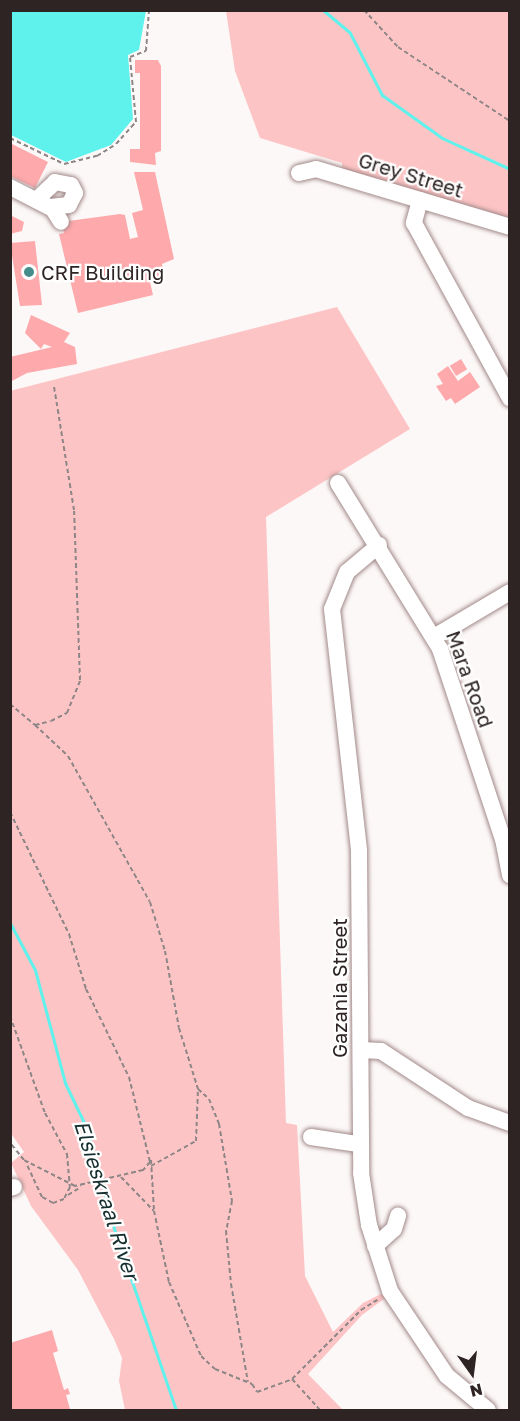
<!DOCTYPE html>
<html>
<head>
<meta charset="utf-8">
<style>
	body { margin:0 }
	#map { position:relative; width:520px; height:1421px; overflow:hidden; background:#fdf8f8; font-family:"Golos Text",sans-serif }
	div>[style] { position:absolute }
	.green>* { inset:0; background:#fdc4c5 }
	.water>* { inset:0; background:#5ff2ed }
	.stream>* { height:3px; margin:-1.5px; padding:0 1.5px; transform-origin:1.5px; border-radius:1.5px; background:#5ff2ed }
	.building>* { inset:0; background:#fea9ac; transform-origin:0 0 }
	.path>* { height:2px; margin-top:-1px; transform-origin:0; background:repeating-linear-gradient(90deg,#8e8686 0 4.5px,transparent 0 7.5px) }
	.roads { filter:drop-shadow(0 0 2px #a28989) drop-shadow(0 0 2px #a28989) }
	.minor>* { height:16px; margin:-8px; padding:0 8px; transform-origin:8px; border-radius:8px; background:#fff }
	.dots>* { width:16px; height:16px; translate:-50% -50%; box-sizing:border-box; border:3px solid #fff; border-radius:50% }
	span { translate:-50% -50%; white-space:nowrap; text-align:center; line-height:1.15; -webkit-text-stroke:4.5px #fff; paint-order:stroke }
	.street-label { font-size:20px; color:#2e2424 }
	.poi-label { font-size:20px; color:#2e2424 }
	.left { translate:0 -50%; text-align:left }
	.water-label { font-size:21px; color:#17302f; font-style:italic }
	.frame { position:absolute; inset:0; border:12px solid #2e2424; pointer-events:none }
	.north { position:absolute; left:442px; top:1343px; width:60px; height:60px; -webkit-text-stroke:4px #fff; paint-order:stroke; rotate:166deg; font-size:16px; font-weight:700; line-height:24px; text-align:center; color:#2e2424 }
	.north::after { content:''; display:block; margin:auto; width:21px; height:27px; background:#2e2424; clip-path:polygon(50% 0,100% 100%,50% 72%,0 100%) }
</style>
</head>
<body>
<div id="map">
	<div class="green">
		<div style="clip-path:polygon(226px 11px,509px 11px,509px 218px,342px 169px,342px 163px,260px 138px,235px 71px)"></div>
		<div style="clip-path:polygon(337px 307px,410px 429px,266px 517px,286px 1123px,297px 1125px,305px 1276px,333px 1332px,363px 1303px,385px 1292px,388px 1296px,362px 1315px,308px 1374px,343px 1410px,125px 1410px,119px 1381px,122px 1358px,114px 1339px,78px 1270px,31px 1206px,11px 1163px,24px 1152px,10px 1132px,10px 391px)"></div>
	</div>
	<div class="water">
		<div style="clip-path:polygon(10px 11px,146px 11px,139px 50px,128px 55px,133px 119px,111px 145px,66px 162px,11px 135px)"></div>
	</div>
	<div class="stream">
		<div style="left:323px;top:10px;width:35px;rotate:40deg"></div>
		<div style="left:350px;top:33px;width:70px;rotate:62.7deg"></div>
		<div style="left:382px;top:95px;width:74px;rotate:35.6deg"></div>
		<div style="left:442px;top:138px;width:75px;rotate:24.5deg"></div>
		<div style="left:10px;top:923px;width:53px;rotate:62deg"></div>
		<div style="left:35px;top:970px;width:117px;rotate:75.1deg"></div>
		<div style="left:65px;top:1083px;width:51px;rotate:64.4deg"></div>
		<div style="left:87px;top:1129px;width:107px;rotate:74.8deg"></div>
		<div style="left:115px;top:1232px;width:188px;rotate:71.1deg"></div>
	</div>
	<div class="building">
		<div style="clip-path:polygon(135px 60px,158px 60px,161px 66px,161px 151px,155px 153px,156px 165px,130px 162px,130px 149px,140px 149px,140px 73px,135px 73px)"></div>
		<div style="clip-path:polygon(10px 143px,48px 162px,35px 188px,10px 176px)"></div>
		<div style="clip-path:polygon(134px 172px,155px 172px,174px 259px,162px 264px,165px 278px,150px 282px,153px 295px,78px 313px,59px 234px,64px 233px,61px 222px,120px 214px,125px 215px,130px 239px,138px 237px,132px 213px,143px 210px)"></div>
		<div style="clip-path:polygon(10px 215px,24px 222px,22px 231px,10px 234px)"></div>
		<div style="clip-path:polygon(35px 241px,42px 305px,20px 306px,10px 243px)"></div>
		<div style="clip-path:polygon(31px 315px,70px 333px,64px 342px,75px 347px,77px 364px,27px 373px,10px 382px,10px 357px,52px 347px,44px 344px,41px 349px,25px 333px)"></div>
		<div style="left:461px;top:359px;width:12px;height:13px;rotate:59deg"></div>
		<div style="clip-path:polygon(448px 366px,458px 381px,470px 372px,480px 387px,455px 404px,451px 398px,446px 401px,436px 386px,443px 384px,437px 374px)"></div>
		<div style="clip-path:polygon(52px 1330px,58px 1351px,53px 1353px,64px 1390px,68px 1388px,70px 1394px,66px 1395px,70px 1409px,75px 1410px,10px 1410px,10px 1343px)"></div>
	</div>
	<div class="path">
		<div style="left:364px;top:10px;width:50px;rotate:47.4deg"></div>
		<div style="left:398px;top:47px;width:134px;rotate:33.5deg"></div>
		<div style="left:10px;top:138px;width:60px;rotate:25.7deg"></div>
		<div style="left:64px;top:164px;width:34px;rotate:-14deg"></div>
		<div style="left:97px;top:156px;width:22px;rotate:-32deg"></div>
		<div style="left:116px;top:144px;width:30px;rotate:-48deg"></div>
		<div style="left:136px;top:122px;width:65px;rotate:-95.3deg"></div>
		<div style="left:130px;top:57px;width:17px;rotate:-21deg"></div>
		<div style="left:146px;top:51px;width:41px;rotate:-85.8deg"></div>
		<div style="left:10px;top:704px;width:33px;rotate:40deg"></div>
		<div style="left:35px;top:725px;width:16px;rotate:-14deg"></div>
		<div style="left:51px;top:721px;width:18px;rotate:-27deg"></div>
		<div style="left:67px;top:713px;width:35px;rotate:-68deg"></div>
		<div style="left:80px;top:680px;width:170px;rotate:-92deg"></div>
		<div style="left:74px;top:510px;width:125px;rotate:-99.2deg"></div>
		<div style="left:35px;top:725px;width:45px;rotate:43.2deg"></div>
		<div style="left:68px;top:756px;width:167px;rotate:60.7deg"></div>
		<div style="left:150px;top:902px;width:51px;rotate:73deg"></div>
		<div style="left:165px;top:951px;width:78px;rotate:79.7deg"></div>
		<div style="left:179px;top:1028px;width:64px;rotate:72.7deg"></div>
		<div style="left:198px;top:1089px;width:15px;rotate:42deg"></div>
		<div style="left:209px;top:1099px;width:27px;rotate:68deg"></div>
		<div style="left:219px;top:1124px;width:78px;rotate:80.4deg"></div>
		<div style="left:232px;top:1201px;width:31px;rotate:101deg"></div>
		<div style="left:226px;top:1231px;width:53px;rotate:84.6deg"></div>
		<div style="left:231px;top:1284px;width:99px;rotate:80.2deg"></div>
		<div style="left:10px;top:812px;width:136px;rotate:64.2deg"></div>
		<div style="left:69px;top:934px;width:58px;rotate:72.8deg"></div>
		<div style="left:86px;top:989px;width:98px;rotate:64deg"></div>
		<div style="left:129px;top:1077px;width:88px;rotate:76.1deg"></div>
		<div style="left:150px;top:1162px;width:11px;rotate:131deg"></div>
		<div style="left:143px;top:1170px;width:70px;rotate:166.8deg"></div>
		<div style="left:75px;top:1186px;width:57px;rotate:-153deg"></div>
		<div style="left:24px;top:1160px;width:22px;rotate:-129deg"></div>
		<div style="left:10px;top:1016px;width:103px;rotate:70.2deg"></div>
		<div style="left:45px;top:1113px;width:47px;rotate:61.8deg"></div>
		<div style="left:67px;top:1154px;width:33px;rotate:85deg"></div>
		<div style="left:70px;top:1187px;width:13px;rotate:117deg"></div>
		<div style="left:64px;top:1199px;width:12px;rotate:160deg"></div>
		<div style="left:53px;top:1203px;width:13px;rotate:-151deg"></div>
		<div style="left:42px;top:1197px;width:38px;rotate:-115deg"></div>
		<div style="left:151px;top:1160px;width:51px;rotate:86.6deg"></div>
		<div style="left:154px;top:1211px;width:73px;rotate:78.1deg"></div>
		<div style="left:169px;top:1282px;width:81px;rotate:66.6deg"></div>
		<div style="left:201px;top:1356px;width:19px;rotate:43deg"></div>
		<div style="left:215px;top:1369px;width:40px;rotate:22deg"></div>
		<div style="left:252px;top:1384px;width:9px;rotate:58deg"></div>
		<div style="left:257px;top:1392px;width:37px;rotate:-20deg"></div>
		<div style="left:292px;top:1379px;width:42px;rotate:47.9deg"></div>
		<div style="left:151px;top:1166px;width:51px;rotate:-29.1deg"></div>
		<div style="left:196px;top:1141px;width:52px;rotate:-87.8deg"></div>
		<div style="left:121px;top:1177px;width:47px;rotate:45.9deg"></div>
		<div style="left:68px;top:1195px;width:15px;rotate:-32deg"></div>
		<div style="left:292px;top:1379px;width:98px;rotate:-45deg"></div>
		<div style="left:361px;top:1310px;width:22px;rotate:-32deg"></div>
	</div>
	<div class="roads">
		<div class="minor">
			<div style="left:299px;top:173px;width:17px;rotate:-13deg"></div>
			<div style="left:316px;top:169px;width:202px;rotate:16.6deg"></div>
			<div style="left:10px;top:187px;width:48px;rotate:27.1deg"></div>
			<div style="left:53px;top:209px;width:15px;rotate:58deg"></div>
			<div style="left:36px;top:200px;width:26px;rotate:-43deg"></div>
			<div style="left:55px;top:182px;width:16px;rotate:11deg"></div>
			<div style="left:71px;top:185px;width:9px;rotate:63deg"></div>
			<div style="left:75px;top:193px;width:13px;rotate:117deg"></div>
			<div style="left:69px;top:205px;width:19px;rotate:174deg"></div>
			<div style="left:420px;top:200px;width:24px;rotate:105deg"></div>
			<div style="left:414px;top:223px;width:200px;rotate:61.3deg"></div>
			<div style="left:338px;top:483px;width:195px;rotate:58.4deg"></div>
			<div style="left:440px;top:649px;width:200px;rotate:71.7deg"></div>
			<div style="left:503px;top:839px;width:37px;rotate:79deg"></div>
			<div style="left:379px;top:545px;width:42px;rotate:139.8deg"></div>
			<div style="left:347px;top:572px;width:40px;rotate:112deg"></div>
			<div style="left:332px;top:609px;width:244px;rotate:83.6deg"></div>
			<div style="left:359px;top:851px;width:322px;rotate:89.6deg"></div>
			<div style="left:361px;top:1173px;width:53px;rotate:81.3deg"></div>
			<div style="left:369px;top:1225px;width:69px;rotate:72.3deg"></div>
			<div style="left:390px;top:1291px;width:102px;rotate:56.2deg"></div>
			<div style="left:447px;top:1376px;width:53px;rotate:39.7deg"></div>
			<div style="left:434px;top:637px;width:88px;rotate:-30.6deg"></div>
			<div style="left:361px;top:1050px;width:20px;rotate:3deg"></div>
			<div style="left:381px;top:1051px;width:104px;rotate:33.2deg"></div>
			<div style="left:468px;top:1108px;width:45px;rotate:19.7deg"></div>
			<div style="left:311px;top:1137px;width:48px;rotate:8.5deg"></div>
			<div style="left:10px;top:1188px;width:4px;rotate:-14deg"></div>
			<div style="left:375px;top:1246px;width:25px;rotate:-42deg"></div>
			<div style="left:394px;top:1229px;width:14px;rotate:-73deg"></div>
		</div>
	</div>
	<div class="dots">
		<div style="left:29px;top:272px;background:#458d8a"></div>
	</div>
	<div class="street-label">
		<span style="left:411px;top:175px;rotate:17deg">Grey Street</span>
		<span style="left:470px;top:679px;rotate:70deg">Mara Road</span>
		<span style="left:339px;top:988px;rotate:-90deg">Gazania Street</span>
	</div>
	<div class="poi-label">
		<span class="left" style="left:41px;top:272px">CRF Building</span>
	</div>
	<div class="water-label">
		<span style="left:107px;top:1200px;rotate:72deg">Elsieskraal River</span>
	</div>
	<div class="frame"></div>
	<div class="north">N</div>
</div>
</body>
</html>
